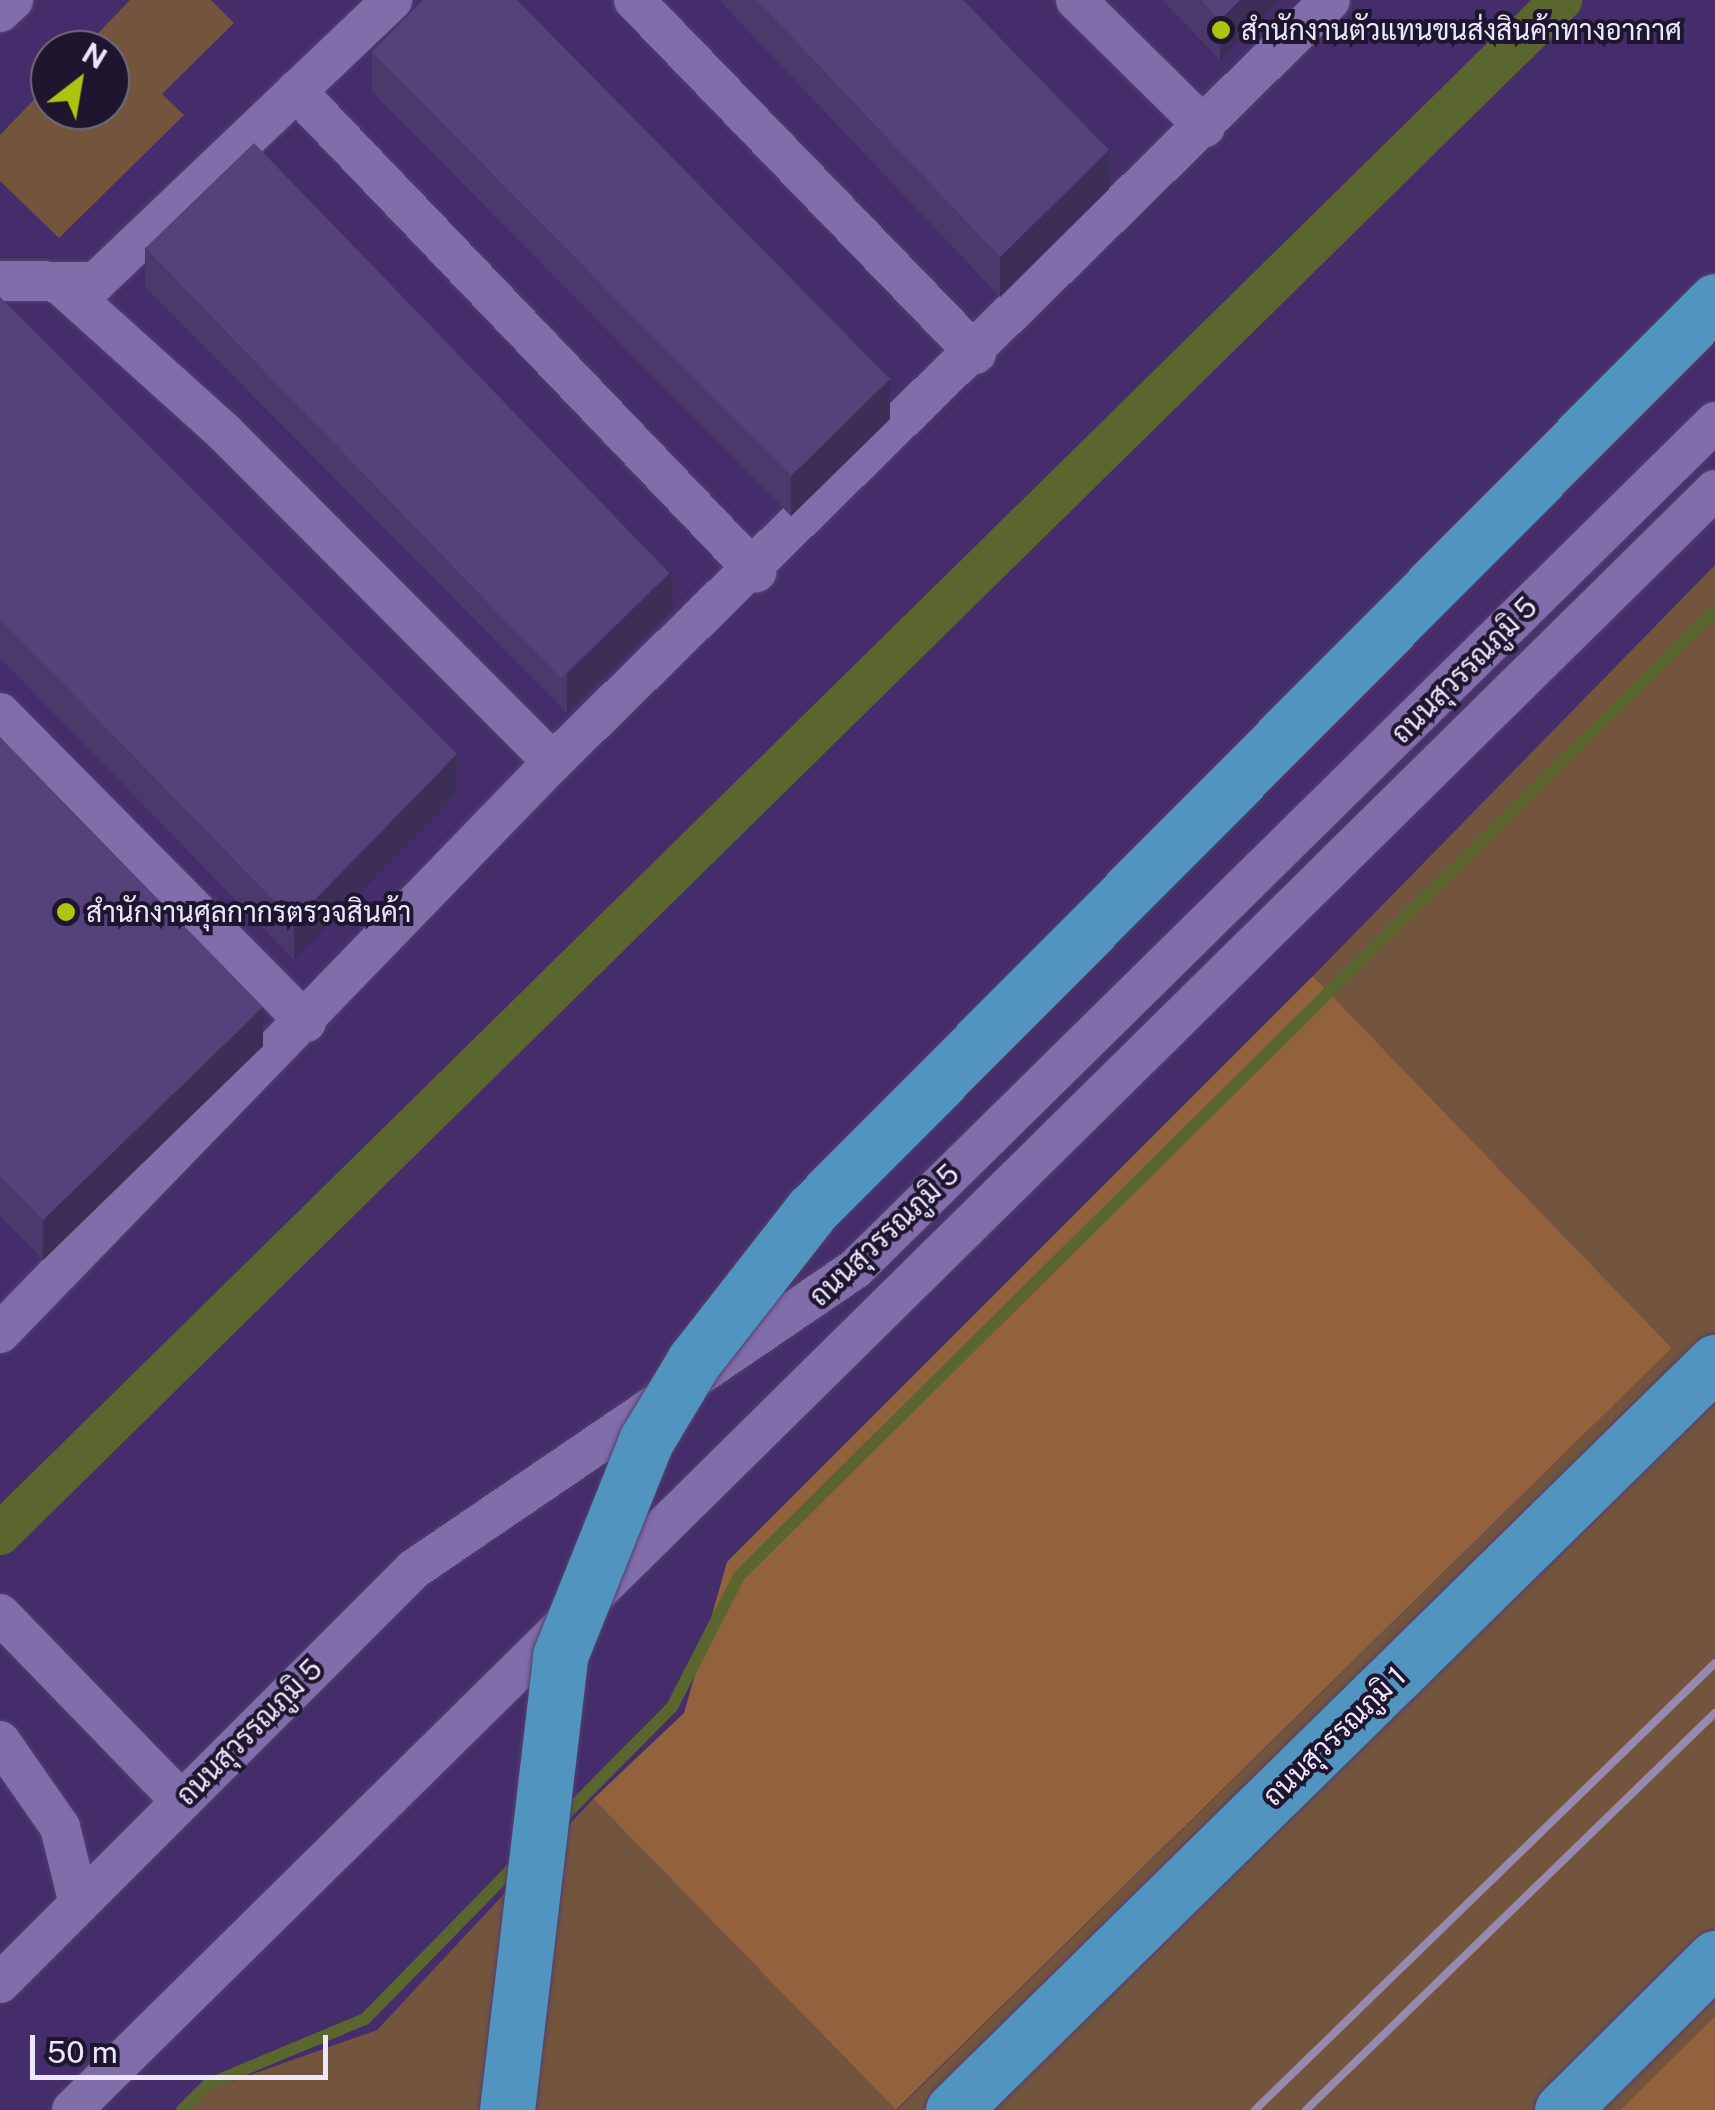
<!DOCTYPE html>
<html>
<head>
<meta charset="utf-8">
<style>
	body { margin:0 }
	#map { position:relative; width:1715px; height:2110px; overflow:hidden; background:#3b265c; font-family:"Public Sans",Sarabun,sans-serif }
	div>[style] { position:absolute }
	.built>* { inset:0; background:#442d6a }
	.green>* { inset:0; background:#73553e }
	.forest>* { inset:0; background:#91623c }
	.stream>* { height:12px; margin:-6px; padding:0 6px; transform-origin:6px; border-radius:6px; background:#5b662e }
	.canal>* { height:42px; margin:-21px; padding:0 21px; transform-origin:21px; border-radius:21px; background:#5b662e }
	.roads { filter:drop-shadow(0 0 2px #53406d) drop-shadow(0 0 2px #53406d) }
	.minor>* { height:40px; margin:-20px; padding:0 20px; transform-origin:20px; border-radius:20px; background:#816daa }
	.highway>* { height:55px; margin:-27.5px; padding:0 27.5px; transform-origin:27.5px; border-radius:27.5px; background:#5094bf }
	.rail>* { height:8px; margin:-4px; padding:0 4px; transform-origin:4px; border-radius:4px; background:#978aaf }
	.bridges { filter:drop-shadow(0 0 2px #53406d) drop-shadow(0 0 2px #53406d) }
	.highway-bridge>* { height:55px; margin:-27.5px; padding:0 27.5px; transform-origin:27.5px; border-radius:27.5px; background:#5094bf }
	.wall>* { inset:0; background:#4a396a }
	.shaded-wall>* { inset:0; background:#3c2e56 }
	.building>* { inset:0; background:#56427b; transform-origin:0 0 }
	.dots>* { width:28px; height:28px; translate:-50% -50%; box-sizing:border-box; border:5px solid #1e162e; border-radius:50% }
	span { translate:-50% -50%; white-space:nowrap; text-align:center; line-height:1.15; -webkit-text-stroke:8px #1e162e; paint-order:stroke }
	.poi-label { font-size:28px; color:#ede7fc }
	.left { translate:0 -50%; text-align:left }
	.street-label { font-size:28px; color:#ede7fc }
	.north { position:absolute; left:30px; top:30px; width:100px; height:100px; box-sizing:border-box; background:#1e162e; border:2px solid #716a80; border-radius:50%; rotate:31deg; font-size:28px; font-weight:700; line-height:40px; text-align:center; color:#ede7fc }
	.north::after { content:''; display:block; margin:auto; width:35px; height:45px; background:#acc610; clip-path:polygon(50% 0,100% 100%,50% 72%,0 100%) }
	.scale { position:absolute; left:30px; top:2035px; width:298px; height:45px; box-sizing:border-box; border:5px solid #ede7fc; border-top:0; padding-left:12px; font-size:30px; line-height:35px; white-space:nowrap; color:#ede7fc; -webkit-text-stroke:8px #1e162e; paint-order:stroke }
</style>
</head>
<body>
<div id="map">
	<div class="built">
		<div style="clip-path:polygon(evenodd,0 0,1715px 0,1715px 2110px,0 2110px,0 0,50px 50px,110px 50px,110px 110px,50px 110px,50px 50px)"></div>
	</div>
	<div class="green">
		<div style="clip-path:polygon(130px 0,211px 0,234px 23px,162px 94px,184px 115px,59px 238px,0 181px,0 135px,50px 83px,50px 110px,110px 110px,110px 50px,82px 50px)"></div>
		<div style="clip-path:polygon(1715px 565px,1715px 2016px,1620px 2110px,897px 2110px,1672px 1348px,1313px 976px)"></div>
		<div style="clip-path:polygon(593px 1799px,896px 2110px,178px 2110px,193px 2095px,377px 2030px)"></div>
	</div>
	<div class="forest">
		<div style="clip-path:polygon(1313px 976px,1672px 1348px,896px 2110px,593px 1799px,684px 1713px,727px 1562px)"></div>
		<div style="clip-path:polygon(1715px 2016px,1715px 2110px,1620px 2110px)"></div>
	</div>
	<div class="stream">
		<div style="left:558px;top:1822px;width:162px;rotate:-45.3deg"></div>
		<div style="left:672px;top:1707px;width:147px;rotate:-62.9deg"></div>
		<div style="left:739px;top:1576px;width:1373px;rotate:-44.7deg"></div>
		<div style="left:182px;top:2110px;width:35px;rotate:-45deg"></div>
		<div style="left:207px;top:2085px;width:171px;rotate:-22.7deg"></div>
		<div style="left:365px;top:2019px;width:216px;rotate:-45.6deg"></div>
	</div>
	<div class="canal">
		<div style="left:0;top:1534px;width:2189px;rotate:-44.5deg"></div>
	</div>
	<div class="roads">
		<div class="minor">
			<div style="left:634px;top:0;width:492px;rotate:46deg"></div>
			<div style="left:1076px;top:0;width:181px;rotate:44.6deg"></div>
			<div style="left:0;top:12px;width:18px;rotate:-43deg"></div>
			<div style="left:296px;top:91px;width:666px;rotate:46.28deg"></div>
			<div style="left:0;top:281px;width:96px;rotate:0.6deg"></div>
			<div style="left:96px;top:282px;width:409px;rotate:-43.6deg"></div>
			<div style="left:63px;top:287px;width:217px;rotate:42deg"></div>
			<div style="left:224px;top:432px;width:466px;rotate:45.1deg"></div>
			<div style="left:0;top:713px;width:435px;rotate:45.3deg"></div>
			<div style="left:0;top:1333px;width:795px;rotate:-45.92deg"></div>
			<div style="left:553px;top:762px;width:1088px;rotate:-44.44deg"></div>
			<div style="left:0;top:1614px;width:259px;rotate:45.9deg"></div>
			<div style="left:0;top:1741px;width:105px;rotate:55.1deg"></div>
			<div style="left:60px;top:1827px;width:79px;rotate:76.1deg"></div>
			<div style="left:0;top:1983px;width:585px;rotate:-45deg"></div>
			<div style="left:414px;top:1569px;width:533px;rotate:-34.23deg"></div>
			<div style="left:855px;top:1269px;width:1207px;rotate:-44.56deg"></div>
			<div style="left:72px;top:2110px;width:2307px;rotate:-44.6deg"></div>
		</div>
		<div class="highway">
			<div style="left:953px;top:2110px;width:1068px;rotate:-44.47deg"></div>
			<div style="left:1562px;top:2110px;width:216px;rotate:-44.8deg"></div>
		</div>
	</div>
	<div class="rail">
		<div style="left:1255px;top:2110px;width:641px;rotate:-44.18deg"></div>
		<div style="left:1306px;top:2110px;width:570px;rotate:-44.15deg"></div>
	</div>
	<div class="bridges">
		<div class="highway-bridge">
			<div style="left:507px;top:2110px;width:457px;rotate:-83.3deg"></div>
			<div style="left:560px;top:1656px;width:232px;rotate:-68.2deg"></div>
			<div style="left:646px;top:1441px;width:93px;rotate:-59deg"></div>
			<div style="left:694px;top:1361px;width:192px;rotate:-52deg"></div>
			<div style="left:812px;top:1210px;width:1281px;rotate:-45.19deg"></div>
		</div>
	</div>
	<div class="wall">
		<div style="clip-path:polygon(719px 0,963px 0,1109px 189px,1000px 297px)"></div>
		<div style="clip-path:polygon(1162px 0,1280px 0,1220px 60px)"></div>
		<div style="clip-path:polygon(372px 52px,890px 419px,791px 516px,372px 92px)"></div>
		<div style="clip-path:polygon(145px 247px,673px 610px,567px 713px,145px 287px)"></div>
		<div style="clip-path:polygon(0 297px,457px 794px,294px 960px,0 658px)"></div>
		<div style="clip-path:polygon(0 737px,263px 1046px,43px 1260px,0 1216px)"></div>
	</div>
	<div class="shaded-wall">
		<div style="clip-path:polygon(1240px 0,1280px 0,1220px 60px,1220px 20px)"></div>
		<div style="clip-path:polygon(1109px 150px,1109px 189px,1000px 297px,1000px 257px)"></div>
		<div style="clip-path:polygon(890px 379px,890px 419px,791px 516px,791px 476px)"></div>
		<div style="clip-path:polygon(673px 570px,673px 610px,567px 713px,567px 674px)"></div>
		<div style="clip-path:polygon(457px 754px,457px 794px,294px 960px,294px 921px)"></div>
		<div style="clip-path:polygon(263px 1007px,263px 1046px,43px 1260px,43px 1220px)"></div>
	</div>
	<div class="building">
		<div style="clip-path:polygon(423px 0,517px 0,890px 379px,791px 476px,372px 52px)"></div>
		<div style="clip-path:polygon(757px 0,963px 0,1109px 150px,1000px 257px)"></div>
		<div style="clip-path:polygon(1201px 0,1240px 0,1220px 20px)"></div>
		<div style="left:254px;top:143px;width:598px;height:151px;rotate:46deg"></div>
		<div style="clip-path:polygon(0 297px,457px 754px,294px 921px,0 619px)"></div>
		<div style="clip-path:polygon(0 737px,263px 1007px,43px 1220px,0 1176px)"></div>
	</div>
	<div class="dots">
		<div style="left:1221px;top:30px;background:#acc610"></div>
		<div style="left:66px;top:912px;background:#acc610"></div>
	</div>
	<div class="poi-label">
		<span class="left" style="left:1241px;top:30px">สำนักงานตัวแทนขนส่งสินค้าทางอากาศ</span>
		<span class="left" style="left:86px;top:912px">สำนักงานศุลกากรตรวจสินค้า</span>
	</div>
	<div class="street-label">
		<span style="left:1464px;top:670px;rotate:-45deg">ถนนสุวรรณภูมิ 5</span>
		<span style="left:884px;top:1235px;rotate:-43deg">ถนนสุวรรณภูมิ 5</span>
		<span style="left:249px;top:1732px;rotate:-45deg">ถนนสุวรรณภูมิ 5</span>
		<span style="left:1334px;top:1736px;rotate:-44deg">ถนนสุวรรณภูมิ 1</span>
	</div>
	<div class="north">N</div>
	<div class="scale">50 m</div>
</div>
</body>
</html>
